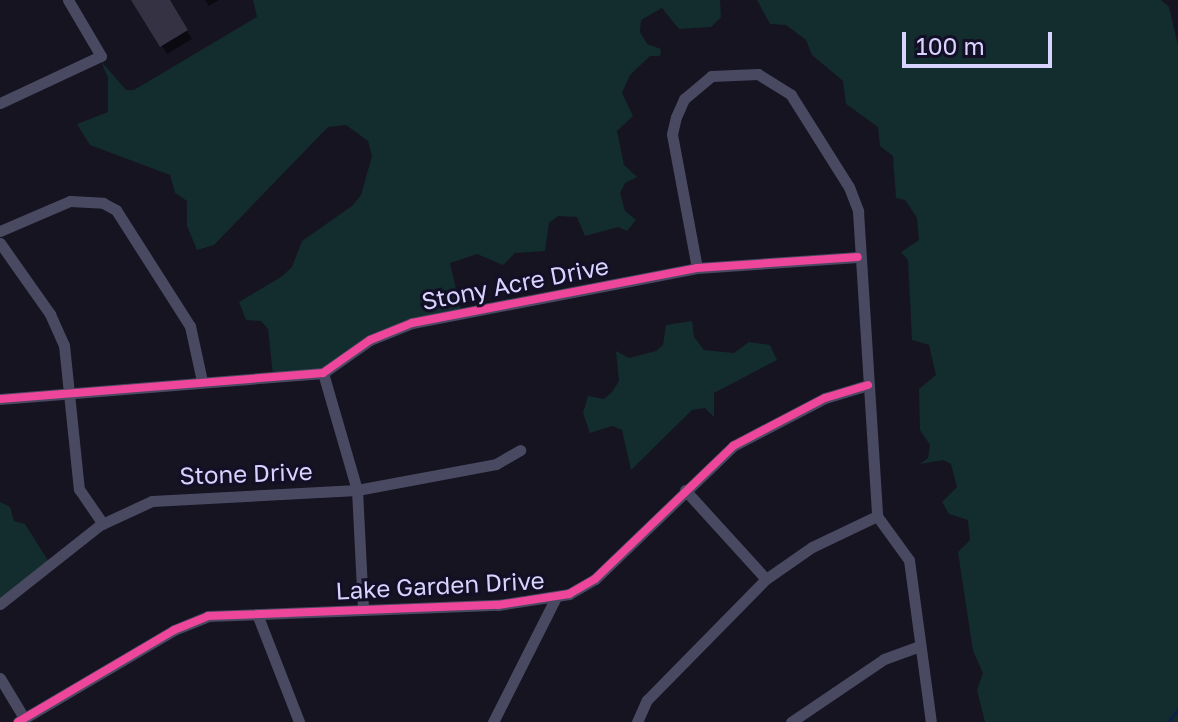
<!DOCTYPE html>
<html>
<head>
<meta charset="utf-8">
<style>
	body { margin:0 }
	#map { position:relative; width:1178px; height:722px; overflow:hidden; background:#161421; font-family:"Golos Text",sans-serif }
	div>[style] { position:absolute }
	.green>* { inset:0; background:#132c2d }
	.shadow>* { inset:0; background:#0007 }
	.stream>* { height:3px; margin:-1.5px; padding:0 1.5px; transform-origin:1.5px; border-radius:1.5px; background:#0d2144 }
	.building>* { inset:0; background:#343243 }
	.minor>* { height:11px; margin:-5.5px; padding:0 5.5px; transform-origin:5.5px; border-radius:5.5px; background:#4a4962 }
	.cycleway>* { height:8px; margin:-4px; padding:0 4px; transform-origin:4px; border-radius:4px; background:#ed469a }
	span { translate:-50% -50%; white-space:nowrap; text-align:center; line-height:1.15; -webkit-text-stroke:6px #130f26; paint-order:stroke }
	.street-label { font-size:24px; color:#d9d4ff }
	.scale { position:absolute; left:902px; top:32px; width:150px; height:36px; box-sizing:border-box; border:4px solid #d9d4ff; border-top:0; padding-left:10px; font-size:24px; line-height:28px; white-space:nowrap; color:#d9d4ff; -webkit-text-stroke:6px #130f26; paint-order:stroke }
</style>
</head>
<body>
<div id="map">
	<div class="green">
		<div style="clip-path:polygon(253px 0,720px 0,721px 17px,711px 27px,679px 29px,662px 8px,641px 20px,640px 32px,647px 44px,661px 49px,660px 56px,650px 56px,630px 75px,622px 93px,633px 116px,617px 131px,624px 165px,637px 177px,625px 183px,620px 193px,625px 211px,636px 220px,627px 231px,618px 227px,585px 236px,577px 217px,558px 216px,549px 223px,545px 251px,515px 253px,503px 265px,477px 254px,450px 263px,461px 311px,409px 323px,322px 373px,273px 375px,268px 329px,261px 321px,246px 320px,239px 302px,281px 277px,292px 267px,302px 241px,352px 206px,361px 195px,372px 156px,368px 141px,346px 125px,328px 127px,214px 245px,197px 250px,187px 226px,187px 201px,175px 193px,170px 175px,90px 145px,77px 124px,108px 112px,108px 78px,101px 61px,126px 90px,134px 90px,257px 17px)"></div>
		<div style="clip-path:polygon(757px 0,1161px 0,1169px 7px,1178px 45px,1178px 722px,985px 722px,977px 690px,983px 673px,973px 651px,958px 552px,970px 540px,968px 520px,949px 514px,942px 502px,957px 487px,951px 464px,943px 460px,920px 464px,928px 458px,930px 445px,920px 430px,919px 389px,936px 375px,929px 345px,912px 340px,908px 260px,901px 252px,919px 240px,917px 218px,905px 200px,896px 198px,893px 156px,880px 146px,878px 127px,846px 104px,843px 81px,812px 55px,806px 40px,786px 25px,770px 24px)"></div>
		<div style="clip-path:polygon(692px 321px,694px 337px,704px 350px,734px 353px,749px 342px,770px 345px,777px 360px,714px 393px,714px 417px,705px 408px,692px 410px,631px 470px,622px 430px,612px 426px,590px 433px,583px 413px,588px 396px,604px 399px,612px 392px,619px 381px,616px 351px,629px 358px,656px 351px,663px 345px,666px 325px)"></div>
		<div style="clip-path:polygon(0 502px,10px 507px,14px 521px,25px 524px,49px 562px,0 603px)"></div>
	</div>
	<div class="shadow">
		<div style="clip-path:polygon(133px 0,168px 0,192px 39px,167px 54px)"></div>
		<div style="clip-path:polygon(205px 0,219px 0,209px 6px)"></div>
	</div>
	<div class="stream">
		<div style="left:1168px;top:722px;width:16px;rotate:-52deg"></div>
	</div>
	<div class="building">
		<div style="clip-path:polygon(131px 0,170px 0,188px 30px,160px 47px)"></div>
	</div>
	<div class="minor">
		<div style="left:0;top:103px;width:111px;rotate:-25deg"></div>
		<div style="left:101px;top:56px;width:65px;rotate:-120.5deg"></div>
		<div style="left:0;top:231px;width:76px;rotate:-23.2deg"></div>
		<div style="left:70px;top:201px;width:33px;rotate:3deg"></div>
		<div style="left:103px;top:203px;width:15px;rotate:28deg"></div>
		<div style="left:116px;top:210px;width:138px;rotate:57.5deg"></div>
		<div style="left:190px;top:326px;width:56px;rotate:77.7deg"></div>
		<div style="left:0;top:243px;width:87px;rotate:54.8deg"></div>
		<div style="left:50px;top:314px;width:34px;rotate:66deg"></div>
		<div style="left:64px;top:345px;width:145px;rotate:84.1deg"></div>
		<div style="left:79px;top:489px;width:42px;rotate:55.6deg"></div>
		<div style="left:697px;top:268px;width:136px;rotate:-100.6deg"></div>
		<div style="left:672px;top:134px;width:17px;rotate:-77deg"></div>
		<div style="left:676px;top:117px;width:20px;rotate:-66deg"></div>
		<div style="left:684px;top:99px;width:35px;rotate:-40deg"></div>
		<div style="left:711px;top:76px;width:47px;rotate:-2.4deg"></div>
		<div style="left:758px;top:74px;width:39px;rotate:32deg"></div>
		<div style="left:791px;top:95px;width:109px;rotate:57.8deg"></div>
		<div style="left:849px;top:187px;width:26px;rotate:69deg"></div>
		<div style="left:858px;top:211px;width:306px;rotate:86.4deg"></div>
		<div style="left:323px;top:373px;width:122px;rotate:73.8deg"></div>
		<div style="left:357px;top:490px;width:119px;rotate:87.1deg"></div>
		<div style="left:0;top:399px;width:324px;rotate:-4.6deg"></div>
		<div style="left:323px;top:373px;width:57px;rotate:-35.1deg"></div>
		<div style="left:370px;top:340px;width:45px;rotate:-22deg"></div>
		<div style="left:412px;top:323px;width:290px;rotate:-10.9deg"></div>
		<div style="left:697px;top:268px;width:161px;rotate:-3.9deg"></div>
		<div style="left:685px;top:490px;width:120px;rotate:47.7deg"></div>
		<div style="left:877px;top:516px;width:54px;rotate:54deg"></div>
		<div style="left:909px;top:560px;width:163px;rotate:82.3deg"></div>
		<div style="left:0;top:604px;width:127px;rotate:-38.3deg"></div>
		<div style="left:100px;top:525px;width:57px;rotate:-24.8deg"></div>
		<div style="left:152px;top:501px;width:205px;rotate:-3.1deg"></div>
		<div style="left:357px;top:490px;width:141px;rotate:-10.6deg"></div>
		<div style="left:496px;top:464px;width:28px;rotate:-30deg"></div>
		<div style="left:257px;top:614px;width:116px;rotate:68.7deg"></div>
		<div style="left:0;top:678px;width:47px;rotate:59deg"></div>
		<div style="left:18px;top:722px;width:181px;rotate:-30.5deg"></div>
		<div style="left:174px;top:630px;width:37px;rotate:-22deg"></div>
		<div style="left:208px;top:616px;width:290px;rotate:-2.2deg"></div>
		<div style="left:498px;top:605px;width:72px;rotate:-8.8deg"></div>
		<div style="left:569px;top:594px;width:30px;rotate:-30deg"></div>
		<div style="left:595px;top:579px;width:192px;rotate:-43.9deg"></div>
		<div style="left:733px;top:446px;width:104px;rotate:-27.6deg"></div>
		<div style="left:825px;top:398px;width:45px;rotate:-16.8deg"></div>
		<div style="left:493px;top:722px;width:138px;rotate:-63.2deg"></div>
		<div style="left:637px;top:722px;width:24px;rotate:-66deg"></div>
		<div style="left:647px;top:700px;width:170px;rotate:-45.5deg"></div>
		<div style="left:766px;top:579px;width:56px;rotate:-34.8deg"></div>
		<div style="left:812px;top:547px;width:72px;rotate:-25.5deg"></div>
		<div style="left:791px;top:722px;width:112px;rotate:-34.1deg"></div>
		<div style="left:884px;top:659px;width:38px;rotate:-20deg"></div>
	</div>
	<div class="cycleway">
		<div style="left:0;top:399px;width:324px;rotate:-4.6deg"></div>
		<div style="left:323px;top:373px;width:57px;rotate:-35.1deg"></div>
		<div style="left:370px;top:340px;width:45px;rotate:-22deg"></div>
		<div style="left:412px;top:323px;width:290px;rotate:-10.9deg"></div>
		<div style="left:697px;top:268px;width:161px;rotate:-3.9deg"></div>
		<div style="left:18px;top:722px;width:181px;rotate:-30.5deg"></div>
		<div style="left:174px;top:630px;width:37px;rotate:-22deg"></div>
		<div style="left:208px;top:616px;width:290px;rotate:-2.2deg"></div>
		<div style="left:498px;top:605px;width:72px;rotate:-8.8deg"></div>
		<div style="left:569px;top:594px;width:30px;rotate:-30deg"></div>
		<div style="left:595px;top:579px;width:192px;rotate:-43.9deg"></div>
		<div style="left:733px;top:446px;width:104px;rotate:-27.6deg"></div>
		<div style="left:825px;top:398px;width:45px;rotate:-16.8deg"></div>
	</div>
	<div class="street-label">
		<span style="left:515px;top:283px;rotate:-11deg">Stony Acre Drive</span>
		<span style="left:246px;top:473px;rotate:-2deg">Stone Drive</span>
		<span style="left:440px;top:585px;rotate:-3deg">Lake Garden Drive</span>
	</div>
	<div class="scale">100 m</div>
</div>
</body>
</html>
